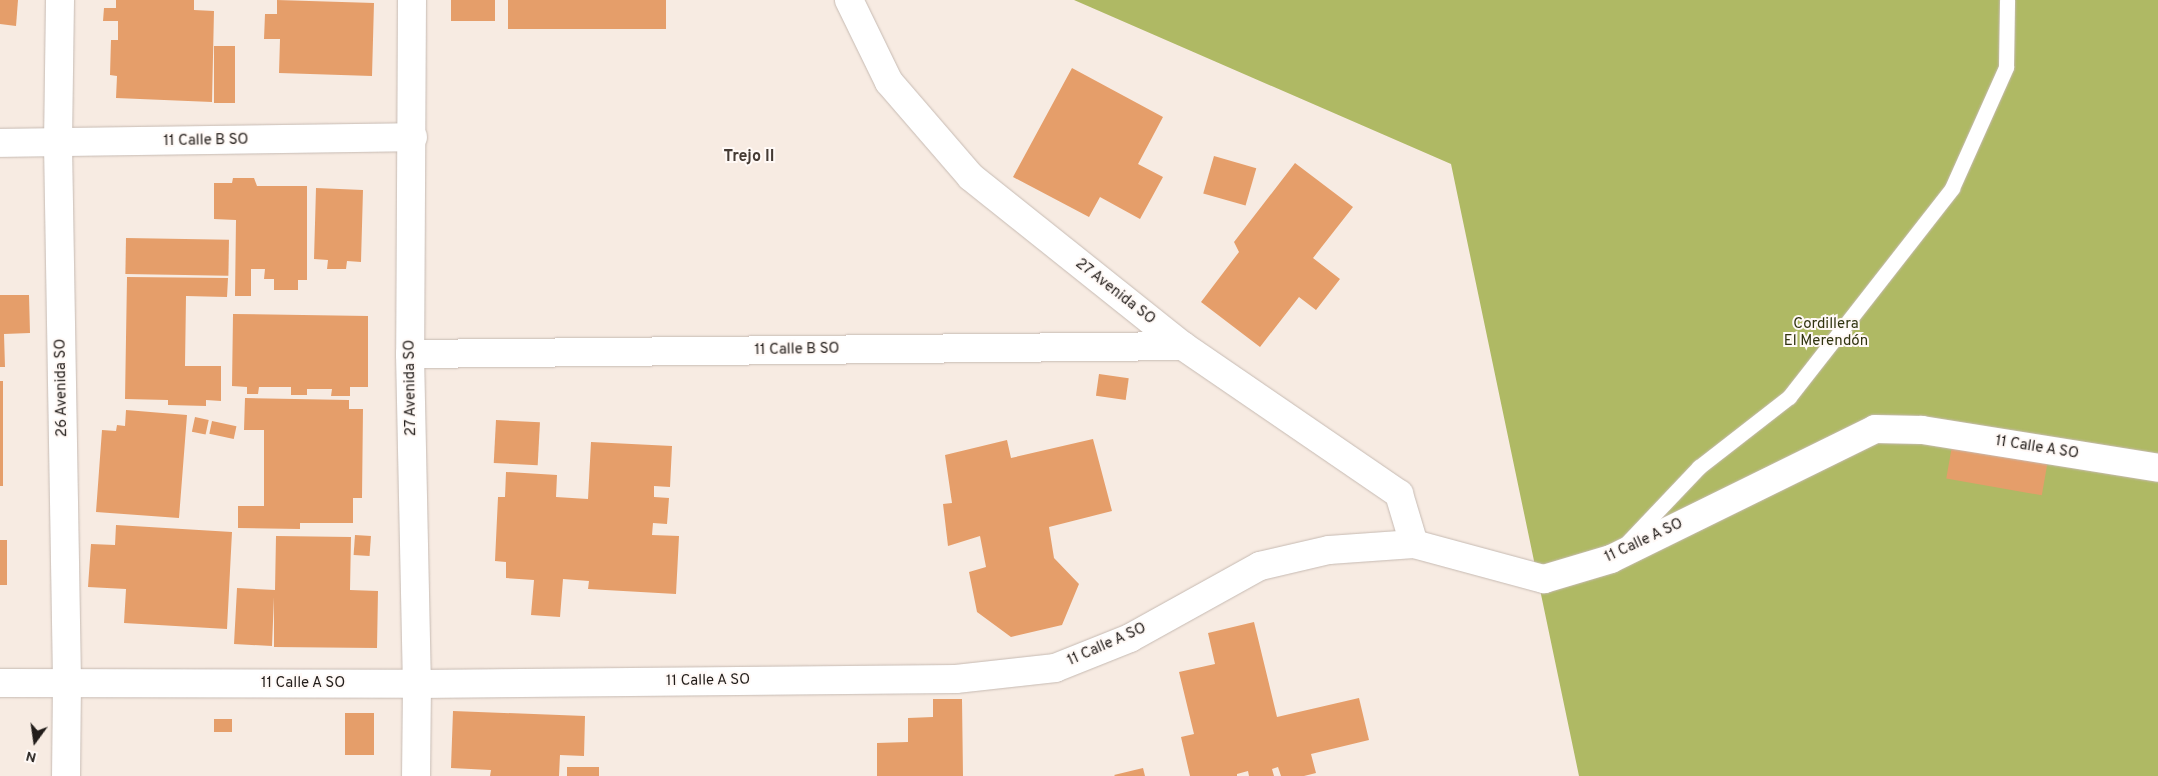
<!DOCTYPE html>
<html>
<head>
<meta charset="utf-8">
<style>
	body { margin:0 }
	#map { position:relative; width:2158px; height:776px; overflow:hidden; background:#f7ebe2; font-family:Overpass,sans-serif }
	div>[style] { position:absolute }
	.forest>* { inset:0; background:#afb964 }
	.building>* { inset:0; background:#e59e6a; transform-origin:0 0 }
	.roads { filter:drop-shadow(0 0 1px #c6bab2) drop-shadow(0 0 1px #c6bab2) }
	.lane>* { height:15px; margin:-7.5px; padding:0 7.5px; transform-origin:7.5px; border-radius:7.5px; background:#fff }
	.street>* { height:28px; margin:-14px; padding:0 14px; transform-origin:14px; border-radius:14px; background:#fff }
	span { translate:-50% -50%; white-space:nowrap; text-align:center; line-height:1.15; -webkit-text-stroke:4px #fff9f6; paint-order:stroke }
	.street-label { font-size:15px; color:#221d1a }
	.park-label { font-size:15px; color:#313410 }
	.neighbourhood-label { font-size:16px; color:#443a33; font-weight:700 }
	.north { position:absolute; left:10px; top:716px; width:50px; height:50px; -webkit-text-stroke:4px #fff9f6; paint-order:stroke; rotate:194deg; font-size:14px; font-weight:700; line-height:20px; text-align:center; color:#221d1a }
	.north::after { content:''; display:block; margin:auto; width:18px; height:22px; background:#221d1a; clip-path:polygon(50% 0,100% 100%,50% 72%,0 100%) }
</style>
</head>
<body>
<div id="map">
	<div class="forest">
		<div style="clip-path:polygon(1074px 0,2158px 0,2158px 776px,1579px 776px,1451px 164px)"></div>
	</div>
	<div class="building">
		<div style="clip-path:polygon(0 0,18px 0,16px 26px,0 24px)"></div>
		<div style="clip-path:polygon(116px 0,194px 0,194px 10px,214px 11px,212px 102px,116px 98px,117px 76px,110px 75px,111px 40px,118px 40px,118px 21px,103px 21px,104px 8px,116px 8px)"></div>
		<div style="clip-path:polygon(277px 0,374px 3px,372px 76px,279px 73px,280px 39px,264px 39px,265px 14px,277px 14px)"></div>
		<div style="left:451px;top:0;width:44px;height:21px"></div>
		<div style="left:508px;top:0;width:158px;height:29px"></div>
		<div style="left:214px;top:46px;width:21px;height:57px"></div>
		<div style="clip-path:polygon(1072px 68px,1163px 117px,1138px 164px,1163px 177px,1140px 219px,1100px 197px,1089px 217px,1013px 177px)"></div>
		<div style="left:1214px;top:156px;width:44px;height:39px;rotate:16deg"></div>
		<div style="clip-path:polygon(1295px 163px,1353px 207px,1313px 258px,1340px 279px,1316px 310px,1299px 297px,1260px 347px,1201px 302px,1239px 252px,1234px 242px)"></div>
		<div style="clip-path:polygon(233px 178px,254px 178px,257px 186px,307px 186px,307px 280px,298px 280px,298px 290px,274px 290px,274px 279px,264px 279px,265px 269px,251px 269px,251px 296px,235px 296px,236px 220px,214px 219px,214px 183px,232px 183px)"></div>
		<div style="clip-path:polygon(316px 188px,363px 190px,361px 262px,347px 261px,346px 269px,327px 269px,328px 260px,314px 259px)"></div>
		<div style="left:126px;top:238px;width:103px;height:36px;rotate:1deg"></div>
		<div style="clip-path:polygon(127px 277px,228px 278px,227px 297px,186px 296px,185px 366px,221px 366px,221px 401px,206px 400px,206px 406px,168px 405px,168px 400px,125px 399px)"></div>
		<div style="clip-path:polygon(0 295px,29px 295px,30px 333px,4px 334px,5px 367px,0 367px)"></div>
		<div style="clip-path:polygon(233px 314px,368px 316px,368px 387px,350px 387px,350px 396px,331px 396px,332px 389px,307px 389px,307px 395px,291px 395px,291px 387px,259px 387px,258px 394px,247px 394px,247px 387px,232px 386px)"></div>
		<div style="left:1099px;top:374px;width:30px;height:22px;rotate:8deg"></div>
		<div style="left:0;top:381px;width:3px;height:105px"></div>
		<div style="clip-path:polygon(245px 398px,349px 400px,349px 409px,363px 409px,362px 498px,353px 498px,353px 523px,300px 523px,300px 529px,238px 528px,238px 506px,264px 506px,264px 430px,244px 430px)"></div>
		<div style="clip-path:polygon(126px 410px,187px 415px,179px 518px,96px 512px,102px 430px,116px 431px,117px 425px,125px 426px)"></div>
		<div style="left:195px;top:417px;width:14px;height:15px;rotate:12deg"></div>
		<div style="left:496px;top:420px;width:44px;height:43px;rotate:3deg"></div>
		<div style="left:212px;top:421px;width:25px;height:13px;rotate:12deg"></div>
		<div style="clip-path:polygon(1093px 439px,1112px 511px,1049px 527px,1054px 558px,1079px 584px,1062px 625px,1011px 637px,977px 612px,969px 572px,986px 567px,980px 536px,948px 546px,943px 504px,952px 503px,945px 455px,1007px 440px,1011px 458px)"></div>
		<div style="clip-path:polygon(591px 442px,672px 446px,670px 487px,654px 486px,654px 497px,669px 498px,667px 524px,653px 523px,652px 535px,679px 536px,676px 594px,588px 589px,589px 581px,563px 579px,560px 617px,531px 615px,534px 580px,506px 578px,506px 562px,495px 561px,498px 497px,505px 497px,506px 472px,557px 475px,556px 497px,588px 499px)"></div>
		<div style="left:1952px;top:446px;width:97px;height:33px;rotate:10deg"></div>
		<div style="clip-path:polygon(116px 525px,232px 532px,227px 629px,124px 623px,126px 589px,88px 587px,91px 544px,115px 545px)"></div>
		<div style="left:355px;top:535px;width:16px;height:20px;rotate:4deg"></div>
		<div style="clip-path:polygon(276px 536px,351px 537px,350px 590px,378px 591px,377px 648px,274px 647px,274px 597px,272px 646px,234px 644px,237px 588px,275px 590px)"></div>
		<div style="left:0;top:540px;width:7px;height:45px"></div>
		<div style="clip-path:polygon(1254px 622px,1277px 717px,1359px 698px,1369px 740px,1311px 754px,1316px 773px,1304px 776px,1281px 776px,1278px 767px,1272px 769px,1274px 776px,1249px 776px,1248px 771px,1237px 774px,1237px 776px,1190px 776px,1181px 737px,1194px 734px,1179px 672px,1215px 664px,1208px 633px)"></div>
		<div style="clip-path:polygon(933px 699px,962px 699px,963px 776px,877px 776px,877px 743px,908px 742px,908px 718px,933px 717px)"></div>
		<div style="clip-path:polygon(453px 711px,585px 716px,584px 756px,560px 755px,559px 776px,490px 776px,491px 770px,451px 768px)"></div>
		<div style="left:345px;top:713px;width:29px;height:42px"></div>
		<div style="left:214px;top:719px;width:18px;height:13px"></div>
		<div style="left:567px;top:767px;width:32px;height:9px"></div>
		<div style="clip-path:polygon(1143px 768px,1145px 776px,1115px 776px,1114px 775px)"></div>
	</div>
	<div class="roads">
		<div class="lane">
			<div style="left:1625px;top:545px;width:108px;rotate:-46.5deg"></div>
			<div style="left:1699px;top:467px;width:114px;rotate:-37.9deg"></div>
			<div style="left:1789px;top:397px;width:265px;rotate:-52deg"></div>
			<div style="left:1952px;top:188px;width:133px;rotate:-65.9deg"></div>
			<div style="left:2006px;top:67px;width:67px;rotate:-89.1deg"></div>
		</div>
		<div class="street">
			<div style="left:60px;top:0;width:144px;rotate:90.8deg"></div>
			<div style="left:58px;top:144px;width:539px;rotate:89.04deg"></div>
			<div style="left:67px;top:683px;width:93px;rotate:90.6deg"></div>
			<div style="left:412px;top:0;width:354px;rotate:90.3deg"></div>
			<div style="left:410px;top:354px;width:330px;rotate:88.8deg"></div>
			<div style="left:417px;top:684px;width:92px;rotate:90.6deg"></div>
			<div style="left:849px;top:0;width:91px;rotate:64deg"></div>
			<div style="left:889px;top:82px;width:125px;rotate:49.2deg"></div>
			<div style="left:971px;top:177px;width:271px;rotate:38.6deg"></div>
			<div style="left:1183px;top:346px;width:262px;rotate:34.4deg"></div>
			<div style="left:1399px;top:494px;width:52px;rotate:73.3deg"></div>
			<div style="left:0;top:143px;width:413px;rotate:-0.8deg"></div>
			<div style="left:410px;top:354px;width:773px;rotate:-0.59deg"></div>
			<div style="left:0;top:683px;width:417px;rotate:0.1deg"></div>
			<div style="left:417px;top:684px;width:539px;rotate:-0.53deg"></div>
			<div style="left:956px;top:679px;width:100px;rotate:-6.3deg"></div>
			<div style="left:1055px;top:668px;width:81px;rotate:-21.8deg"></div>
			<div style="left:1130px;top:638px;width:149px;rotate:-29deg"></div>
			<div style="left:1260px;top:566px;width:71px;rotate:-13.1deg"></div>
			<div style="left:1329px;top:550px;width:85px;rotate:-4deg"></div>
			<div style="left:1414px;top:544px;width:135px;rotate:15.1deg"></div>
			<div style="left:1544px;top:579px;width:70px;rotate:-16.6deg"></div>
			<div style="left:1611px;top:559px;width:294px;rotate:-26.2deg"></div>
			<div style="left:1875px;top:429px;width:47px;rotate:1.2deg"></div>
			<div style="left:1922px;top:430px;width:239px;rotate:9.1deg"></div>
		</div>
	</div>
	<div class="street-label">
		<span style="left:206px;top:141px;rotate:-1deg">11 Calle B SO</span>
		<span style="left:1115px;top:292px;rotate:38deg">27 Avenida SO</span>
		<span style="left:797px;top:350px;rotate:-1deg">11 Calle B SO</span>
		<span style="left:62px;top:388px;rotate:-91deg">26 Avenida SO</span>
		<span style="left:411px;top:388px;rotate:-91deg">27 Avenida SO</span>
		<span style="left:2037px;top:448px;rotate:9deg">11 Calle A SO</span>
		<span style="left:1644px;top:541px;rotate:-25deg">11 Calle A SO</span>
		<span style="left:1107px;top:645px;rotate:-24deg">11 Calle A SO</span>
		<span style="left:708px;top:681px;rotate:-1deg">11 Calle A SO</span>
		<span style="left:303px;top:684px">11 Calle A SO</span>
	</div>
	<div class="park-label">
		<span style="left:1826px;top:333px">Cordillera<br>El Merendón</span>
	</div>
	<div class="neighbourhood-label">
		<span style="left:749px;top:157px">Trejo II</span>
	</div>
	<div class="north">N</div>
</div>
</body>
</html>
